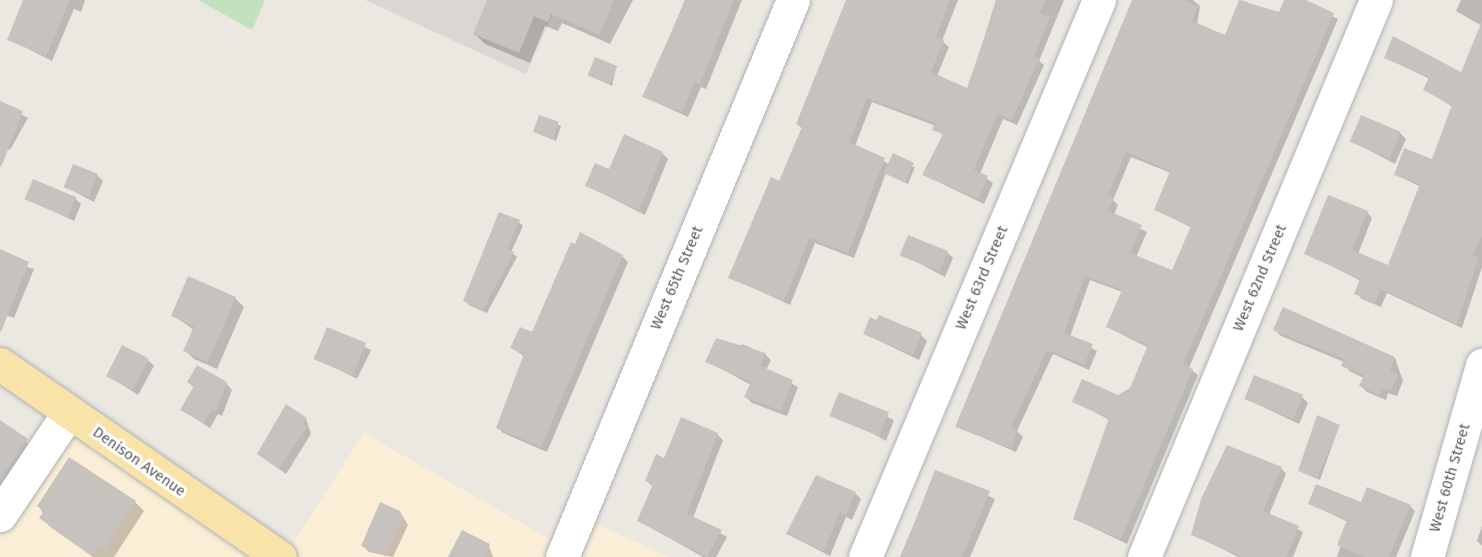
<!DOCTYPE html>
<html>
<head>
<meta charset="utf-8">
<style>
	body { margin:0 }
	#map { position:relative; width:1482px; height:557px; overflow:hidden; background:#ebe8e1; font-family:"Fira Sans",sans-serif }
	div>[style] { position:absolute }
	.commercial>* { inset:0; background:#fbeed6 }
	.industrial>* { inset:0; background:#dad7d3 }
	.green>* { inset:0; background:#c2e2be }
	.shadow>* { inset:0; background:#0003; transform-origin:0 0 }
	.building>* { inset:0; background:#c6c3be; transform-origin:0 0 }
	.roads { filter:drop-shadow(0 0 2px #aeb2b6) drop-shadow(0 0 2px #aeb2b6) }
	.minor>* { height:33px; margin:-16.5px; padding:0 16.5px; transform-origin:16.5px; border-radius:16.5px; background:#fff }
	.major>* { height:33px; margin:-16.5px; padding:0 16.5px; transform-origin:16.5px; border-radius:16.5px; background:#f9e3a8 }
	span { translate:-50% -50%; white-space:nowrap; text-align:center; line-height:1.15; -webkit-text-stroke:6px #fff; paint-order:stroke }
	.street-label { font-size:15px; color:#595d61 }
</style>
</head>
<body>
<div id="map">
	<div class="commercial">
		<div style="clip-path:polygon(69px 412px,280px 557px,0 557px,0 515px)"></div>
		<div style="clip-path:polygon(364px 433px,565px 548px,579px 516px,669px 557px,284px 557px)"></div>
	</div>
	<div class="industrial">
		<div style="clip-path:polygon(365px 0,559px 0,526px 74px)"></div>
	</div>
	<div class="green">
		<div style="clip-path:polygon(198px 0,265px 0,252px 30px)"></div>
	</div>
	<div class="shadow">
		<div style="clip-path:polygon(25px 0,85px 0,81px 12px,74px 9px,52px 61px,9px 39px)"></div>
		<div style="clip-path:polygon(489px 0,633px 0,610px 44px,562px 23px,558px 31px,545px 26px,530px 63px,485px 44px,475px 34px)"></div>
		<div style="clip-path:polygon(685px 0,742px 0,706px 89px,701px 87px,688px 117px,644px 97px)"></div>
		<div style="clip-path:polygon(848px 0,958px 0,942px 41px,949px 47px,937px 76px,968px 90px,996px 0,1064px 0,1039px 61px,1044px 65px,1017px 125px,1003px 119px,980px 174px,993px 183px,984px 204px,924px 175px,943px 136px,936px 126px,872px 102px,855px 146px,889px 164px,915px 167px,908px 184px,886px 173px,854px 258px,815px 243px,790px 305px,730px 277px,780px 183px,803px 129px,797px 124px)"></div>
		<div style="clip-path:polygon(evenodd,1133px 0,1193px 0,1200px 6px,1197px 25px,1226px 37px,1241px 0,1279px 14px,1286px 0,1300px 0,1338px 19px,1189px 368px,1198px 375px,1127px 544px,1075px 519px,1110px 420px,1074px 402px,1118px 397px,1132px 389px,1149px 348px,1107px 327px,1122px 292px,1090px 280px,1070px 337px,1097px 351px,1089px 370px,1053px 354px,1017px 431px,1023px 437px,1016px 452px,956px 426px,1133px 0,1131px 157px,1171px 173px,1156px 210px,1192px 228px,1173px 272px,1136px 257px,1147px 232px,1114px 215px,1118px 205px,1113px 200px,1131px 157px)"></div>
		<div style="clip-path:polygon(1461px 0,1482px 0,1482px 267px,1462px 328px,1387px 293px,1381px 307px,1362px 299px,1356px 293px,1361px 281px,1306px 253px,1367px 212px,1372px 218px,1358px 254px,1389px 267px,1421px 187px,1396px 175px,1433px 161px,1453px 107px,1425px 90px,1430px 79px,1386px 58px,1461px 74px,1482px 26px,1456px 11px)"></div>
		<div style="clip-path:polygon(616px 67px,612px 86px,590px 75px)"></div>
		<div style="clip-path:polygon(0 103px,28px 118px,10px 150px,0 145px)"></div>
		<div style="clip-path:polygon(540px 116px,561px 126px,556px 141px,534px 132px)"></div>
		<div style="clip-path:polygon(1400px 133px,1406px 139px,1395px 164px,1352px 141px)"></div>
		<div style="clip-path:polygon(662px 153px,668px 159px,645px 215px,586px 185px)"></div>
		<div style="clip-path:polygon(97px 175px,103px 181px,94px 202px,66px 187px)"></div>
		<div style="clip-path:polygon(75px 198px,81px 204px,74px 221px,27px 199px)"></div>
		<div style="clip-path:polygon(519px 222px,523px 226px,511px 252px,517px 257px,487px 313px,469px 305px,465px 301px)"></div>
		<div style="clip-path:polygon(947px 252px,953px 258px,945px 277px,902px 254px)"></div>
		<div style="clip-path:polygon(622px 256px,628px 262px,547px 452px,503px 433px,497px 427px,525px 357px,512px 348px)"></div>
		<div style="clip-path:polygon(0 259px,34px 269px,14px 318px,0 313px)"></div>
		<div style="clip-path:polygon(235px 298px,244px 307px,217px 369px,194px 359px,185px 350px,194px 330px,173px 315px)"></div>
		<div style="clip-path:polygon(1283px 309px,1395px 358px,1403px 381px,1397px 396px,1388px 393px,1386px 400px,1367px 392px,1361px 386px,1364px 378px,1349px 371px,1344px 362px,1281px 336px,1275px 330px)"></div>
		<div style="left:328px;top:329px;width:48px;height:32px;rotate:26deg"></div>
		<div style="clip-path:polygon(865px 334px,921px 335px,927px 341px,919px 360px)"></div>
		<div style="clip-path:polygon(742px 344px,765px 354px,771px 360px,766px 370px,798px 387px,787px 416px,752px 403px,746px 397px,751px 385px,707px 361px,740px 350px)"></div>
		<div style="clip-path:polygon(148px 360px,154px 366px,138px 395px,107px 375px)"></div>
		<div style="clip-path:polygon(188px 382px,226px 383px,232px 390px,222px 416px,218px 414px,210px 428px,182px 410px,195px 388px)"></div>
		<div style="clip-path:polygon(840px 394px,894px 420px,886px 441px,832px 411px)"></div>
		<div style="clip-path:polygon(1302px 397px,1308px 403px,1299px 424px,1246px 399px)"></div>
		<div style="clip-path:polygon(306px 419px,311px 434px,286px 474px,258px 454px)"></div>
		<div style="clip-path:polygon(0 422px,34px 448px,0 498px)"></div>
		<div style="clip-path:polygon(1339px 426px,1320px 480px,1303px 473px,1300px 470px)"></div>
		<div style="clip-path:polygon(717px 434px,723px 440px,693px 518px,727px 537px,716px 557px,703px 557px,639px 521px,653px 487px,647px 481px,665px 460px)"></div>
		<div style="clip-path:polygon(1281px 468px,1286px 474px,1269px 515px,1303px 532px,1293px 557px,1238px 557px,1193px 534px)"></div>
		<div style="clip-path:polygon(936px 472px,995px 499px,970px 557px,900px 557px)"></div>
		<div style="clip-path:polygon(855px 493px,861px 499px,852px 520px,846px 517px,830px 556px,787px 534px)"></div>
		<div style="clip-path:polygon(135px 502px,144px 511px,114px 557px,93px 557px,49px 526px,39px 506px)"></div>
		<div style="clip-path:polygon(1310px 504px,1410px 506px,1415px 511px,1396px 557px,1337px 557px,1348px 522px)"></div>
		<div style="clip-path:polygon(400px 512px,408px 525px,393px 557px,369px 552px,363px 546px)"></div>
		<div style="clip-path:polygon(1482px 526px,1482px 546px,1477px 541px)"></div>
		<div style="clip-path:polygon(463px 532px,489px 546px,493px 557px,455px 557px)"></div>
	</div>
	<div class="building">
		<div style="clip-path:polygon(23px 0,70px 0,46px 56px,7px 40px)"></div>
		<div style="clip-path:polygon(487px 0,614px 0,599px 35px,551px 14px,548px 22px,534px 16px,519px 53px,473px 34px)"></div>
		<div style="clip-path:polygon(686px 0,734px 0,700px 84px,695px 82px,682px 112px,642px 97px)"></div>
		<div style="clip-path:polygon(846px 0,950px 0,936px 37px,944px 40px,931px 72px,967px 88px,997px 0,1046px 0,1040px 13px,1050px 17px,1034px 56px,1039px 59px,1012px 120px,997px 114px,974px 170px,988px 176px,979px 199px,922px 175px,943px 134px,932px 130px,935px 123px,867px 98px,849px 142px,885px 158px,848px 253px,809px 238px,784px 301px,728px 278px,771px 177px,779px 181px,802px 127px,796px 124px)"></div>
		<div style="clip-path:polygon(evenodd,1132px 0,1185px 0,1198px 7px,1192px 21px,1225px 35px,1239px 0,1279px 12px,1284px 0,1306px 0,1334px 13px,1183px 364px,1193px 369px,1121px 539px,1073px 519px,1109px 418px,1072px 402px,1082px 379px,1118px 395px,1130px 388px,1148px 345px,1106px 327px,1122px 290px,1085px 276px,1064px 333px,1093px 344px,1084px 365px,1047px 350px,1011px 427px,1018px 430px,1011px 448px,955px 427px,1132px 0,1126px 152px,1170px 171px,1154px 210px,1191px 226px,1172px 270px,1130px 253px,1142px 225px,1108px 211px,1113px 198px,1108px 194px,1126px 152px)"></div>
		<div style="clip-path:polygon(1482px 21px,1482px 237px,1472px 255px,1478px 258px,1457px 324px,1381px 289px,1375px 303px,1354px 294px,1360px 279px,1304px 254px,1328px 195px,1368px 211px,1352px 250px,1388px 265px,1420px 184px,1394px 175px,1404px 148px,1432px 159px,1452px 105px,1423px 90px,1429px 77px,1384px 58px,1393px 36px,1461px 72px)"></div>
		<div style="left:595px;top:57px;width:24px;height:20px;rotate:22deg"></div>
		<div style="clip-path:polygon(0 101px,23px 111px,1px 167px,0 166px)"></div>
		<div style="left:539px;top:115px;width:21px;height:18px;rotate:19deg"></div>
		<div style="left:1361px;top:115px;width:43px;height:29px;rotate:23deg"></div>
		<div style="clip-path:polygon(624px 134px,663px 152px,639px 210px,585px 186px,595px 163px,609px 169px)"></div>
		<div style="left:893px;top:153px;width:23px;height:22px;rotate:25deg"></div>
		<div style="left:73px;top:164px;width:27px;height:25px;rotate:22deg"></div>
		<div style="left:33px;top:179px;width:47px;height:22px;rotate:23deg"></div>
		<div style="clip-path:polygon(499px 212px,520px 220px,507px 249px,514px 252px,483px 310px,463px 301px)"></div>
		<div style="clip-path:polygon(580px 232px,623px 255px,541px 447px,496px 428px,524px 354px,510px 348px,520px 327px,532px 332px,571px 242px,575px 244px)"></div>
		<div style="left:908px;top:235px;width:43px;height:22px;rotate:22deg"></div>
		<div style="clip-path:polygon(0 249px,29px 262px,1px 332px,0 331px)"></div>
		<div style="clip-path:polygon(188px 276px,236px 297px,208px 362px,183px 351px,194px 326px,171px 316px)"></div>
		<div style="clip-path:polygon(1283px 307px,1395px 357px,1390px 371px,1398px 374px,1391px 391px,1382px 388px,1379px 395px,1359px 386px,1364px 375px,1341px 366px,1344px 359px,1273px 330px)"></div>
		<div style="clip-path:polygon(879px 315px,922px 333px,913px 355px,863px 334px,870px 317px,876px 320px)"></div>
		<div style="left:327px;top:327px;width:42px;height:35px;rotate:22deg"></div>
		<div style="clip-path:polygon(716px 338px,766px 353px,760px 366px,793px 380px,781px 411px,744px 397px,751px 382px,705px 362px)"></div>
		<div style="left:122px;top:345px;width:30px;height:35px;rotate:27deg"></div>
		<div style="clip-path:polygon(197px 365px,227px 382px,216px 411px,212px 409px,204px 423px,180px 410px,194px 386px,187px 382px)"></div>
		<div style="left:1254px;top:375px;width:53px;height:26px;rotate:22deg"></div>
		<div style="left:839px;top:392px;width:54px;height:26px;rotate:22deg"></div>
		<div style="clip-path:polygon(286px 404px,307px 418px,302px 424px,307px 427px,279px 469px,257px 454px)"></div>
		<div style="clip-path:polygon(1317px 415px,1340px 425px,1317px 478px,1298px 471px)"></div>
		<div style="clip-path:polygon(681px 417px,718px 433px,687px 514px,722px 530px,707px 557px,637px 521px,653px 484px,645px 481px,656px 454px,664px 458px)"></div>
		<div style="clip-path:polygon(0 420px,28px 439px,0 481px)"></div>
		<div style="clip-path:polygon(1227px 445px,1282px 467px,1263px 511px,1299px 526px,1286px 557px,1242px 557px,1191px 535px,1201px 499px)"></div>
		<div style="clip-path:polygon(69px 457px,136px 501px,104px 550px,98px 546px,92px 555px,39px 518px,44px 511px,37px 506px)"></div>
		<div style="clip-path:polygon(935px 470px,990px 491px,962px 557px,901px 557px)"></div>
		<div style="clip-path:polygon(816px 475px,856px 492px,846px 515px,840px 512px,824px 551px,786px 534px)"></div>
		<div style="clip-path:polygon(1316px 484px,1361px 502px,1367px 487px,1411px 505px,1389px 557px,1366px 557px,1337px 545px,1347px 520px,1308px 504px)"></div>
		<div style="clip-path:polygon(380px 502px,400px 511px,402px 518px,385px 556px,361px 546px)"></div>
		<div style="clip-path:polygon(462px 530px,490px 544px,484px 557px,448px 557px)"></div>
	</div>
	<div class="roads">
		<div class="minor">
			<div style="left:0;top:515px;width:124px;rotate:-56.2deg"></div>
			<div style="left:562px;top:557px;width:603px;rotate:-67.48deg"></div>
			<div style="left:865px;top:557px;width:604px;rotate:-67.21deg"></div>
			<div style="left:1144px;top:557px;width:603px;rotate:-67.39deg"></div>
			<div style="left:1427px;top:557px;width:200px;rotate:-74deg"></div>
		</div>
		<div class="major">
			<div style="left:0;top:364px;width:340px;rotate:34.6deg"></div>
		</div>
	</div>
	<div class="street-label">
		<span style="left:677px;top:278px;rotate:-67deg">West 65th Street</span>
		<span style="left:982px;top:278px;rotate:-67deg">West 63rd Street</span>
		<span style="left:1260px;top:278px;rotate:-67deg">West 62nd Street</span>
		<span style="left:139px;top:462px;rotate:35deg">Denison Avenue</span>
		<span style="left:1450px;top:478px;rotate:-74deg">West 60th Street</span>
	</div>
</div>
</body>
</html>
